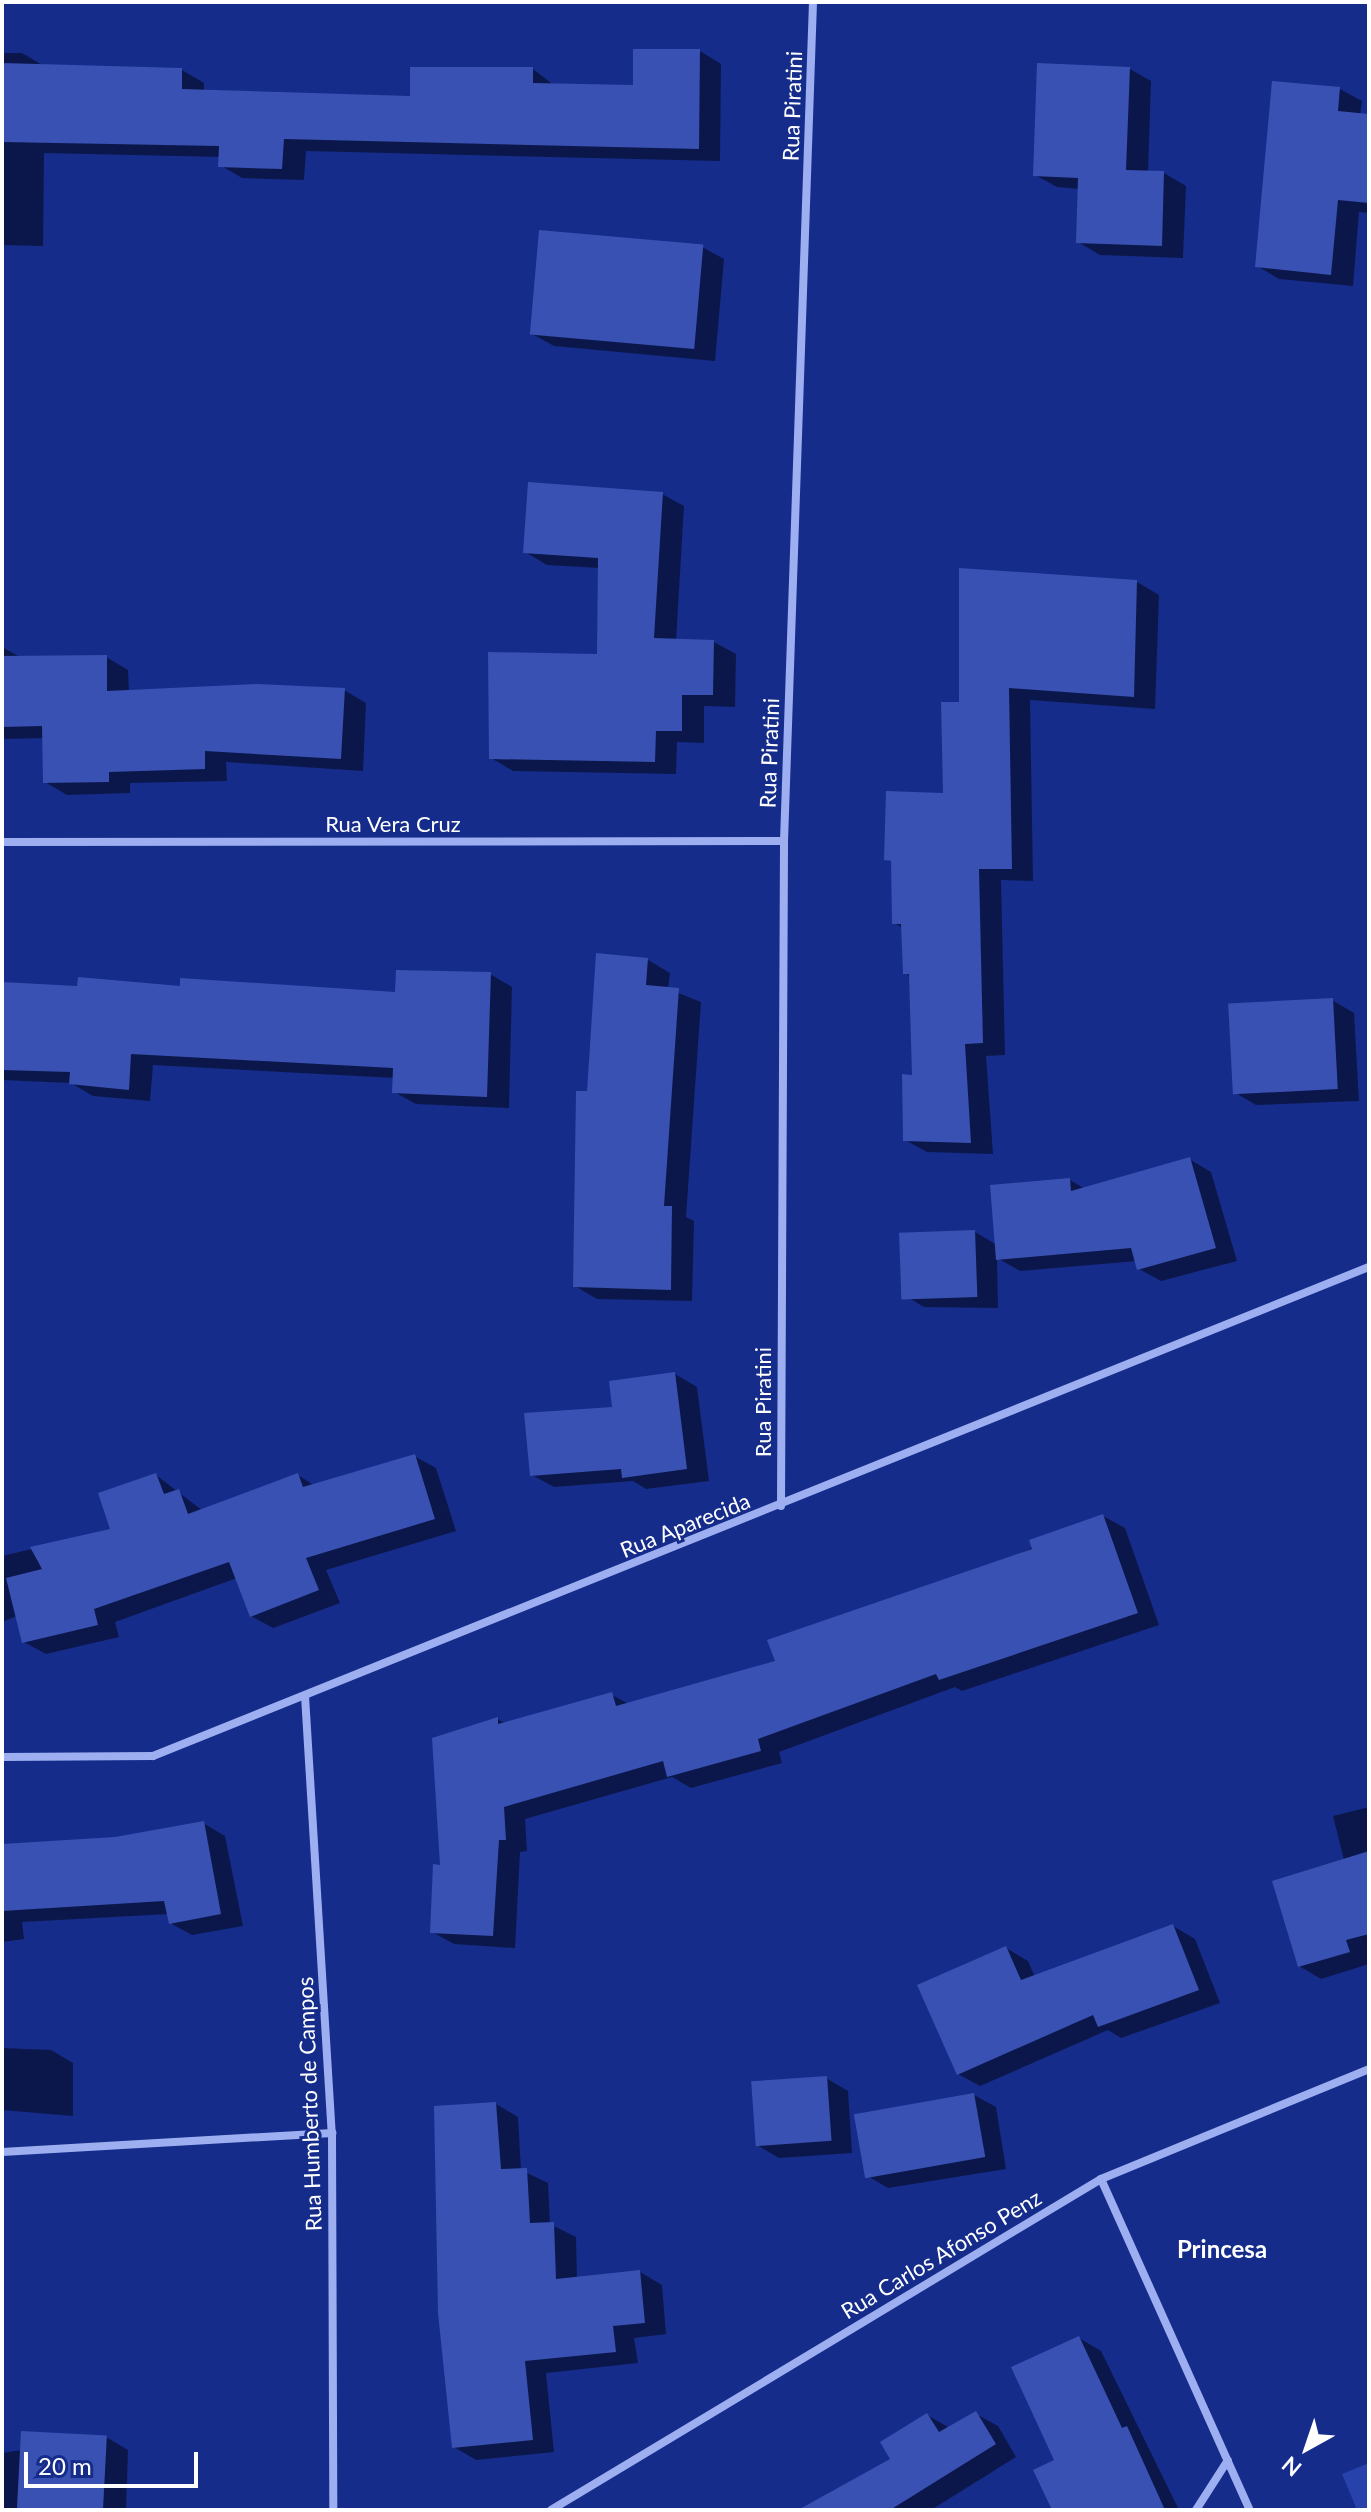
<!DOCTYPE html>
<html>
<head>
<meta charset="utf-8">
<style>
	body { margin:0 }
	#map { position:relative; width:1371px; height:2512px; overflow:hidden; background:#152c8b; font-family:Lato,sans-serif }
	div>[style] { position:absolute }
	.green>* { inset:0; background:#2742aa }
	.shadow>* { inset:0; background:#0007 }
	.building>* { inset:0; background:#3951b2; transform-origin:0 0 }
	.minor>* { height:8px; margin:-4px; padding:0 4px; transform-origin:4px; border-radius:4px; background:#9daff0 }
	span { translate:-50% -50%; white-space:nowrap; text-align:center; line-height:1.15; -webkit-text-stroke:6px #152c8b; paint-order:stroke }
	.street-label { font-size:22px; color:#fff }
	.neighbourhood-label { font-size:24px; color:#fff; font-weight:700 }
	.frame { position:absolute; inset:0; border:4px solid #fff; pointer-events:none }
	.north { position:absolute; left:1267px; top:2408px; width:80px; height:80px; -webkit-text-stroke:6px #152c8b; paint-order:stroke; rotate:220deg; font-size:22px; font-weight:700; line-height:32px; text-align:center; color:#fff }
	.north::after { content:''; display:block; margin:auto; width:28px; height:36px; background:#fff; clip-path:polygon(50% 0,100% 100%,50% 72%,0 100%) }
	.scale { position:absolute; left:24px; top:2452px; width:174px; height:36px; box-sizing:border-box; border:4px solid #fff; border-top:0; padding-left:10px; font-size:24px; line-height:28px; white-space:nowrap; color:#fff; -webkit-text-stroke:6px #152c8b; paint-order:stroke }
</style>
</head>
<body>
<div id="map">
	<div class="green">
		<div style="clip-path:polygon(1369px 2463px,1369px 2510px,1357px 2510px,1342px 2474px)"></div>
	</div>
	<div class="shadow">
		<div style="clip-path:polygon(700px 51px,721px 64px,720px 161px,306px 151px,304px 180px,242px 178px,220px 165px,221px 157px,44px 153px,43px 246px,2px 245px,2px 53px,22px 53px,44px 66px,182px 70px,204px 83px,204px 92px,412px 98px,533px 69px,555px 86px,635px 87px)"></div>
		<div style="clip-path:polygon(1130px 69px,1151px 81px,1148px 173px,1164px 173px,1186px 186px,1183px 258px,1100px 255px,1078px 242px,1080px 189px,1057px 187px,1035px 175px)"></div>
		<div style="clip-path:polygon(1340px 89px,1362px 101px,1360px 115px,1369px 116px,1369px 213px,1359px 212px,1353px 286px,1279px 279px,1257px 266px)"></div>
		<div style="clip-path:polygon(702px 247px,724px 259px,715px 361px,554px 346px,532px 334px)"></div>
		<div style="clip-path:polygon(662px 494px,684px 506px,676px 641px,714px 642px,736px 654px,735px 707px,704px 706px,704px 743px,677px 742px,676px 774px,513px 771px,491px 758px,599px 656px,600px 568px,547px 565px,525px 552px)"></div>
		<div style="clip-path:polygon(1137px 582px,1159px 595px,1155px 709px,1030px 700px,1033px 881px,1001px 880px,1005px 1055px,986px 1056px,993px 1154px,927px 1152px,905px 1140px,914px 1077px,911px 977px,905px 973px,903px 928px,894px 923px,893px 863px,886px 859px,945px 795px,961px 704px)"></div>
		<div style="clip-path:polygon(2px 647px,22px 658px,106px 657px,128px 670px,129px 692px,344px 690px,366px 703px,363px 771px,226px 762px,227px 781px,130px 783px,130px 793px,67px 795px,45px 782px,44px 738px,2px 739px)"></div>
		<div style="clip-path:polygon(648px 960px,670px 973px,668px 989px,701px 1002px,686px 1217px,694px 1221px,692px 1301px,597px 1299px,575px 1286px,589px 1093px)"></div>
		<div style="clip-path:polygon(490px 974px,512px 987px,509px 1108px,416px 1104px,394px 1092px,395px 1078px,153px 1065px,150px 1101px,93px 1096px,71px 1083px,2px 1080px,2px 984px,397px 994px)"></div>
		<div style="clip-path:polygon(1332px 1000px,1354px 1013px,1359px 1101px,1256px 1105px,1234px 1092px)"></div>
		<div style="clip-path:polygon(1189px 1159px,1211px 1172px,1237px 1261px,1161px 1281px,1139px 1269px,1137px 1261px,1020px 1271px,997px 1258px,998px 1308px,924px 1307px,902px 1294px,975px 1232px,997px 1245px,1070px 1180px,1085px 1189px)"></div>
		<div style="clip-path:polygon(675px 1374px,697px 1387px,709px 1481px,646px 1489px,633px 1481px,554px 1487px,532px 1475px,615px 1408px)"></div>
		<div style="clip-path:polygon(414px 1456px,436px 1468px,456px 1531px,326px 1570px,340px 1603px,273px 1628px,251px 1616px,237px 1578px,115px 1622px,119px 1637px,46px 1654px,24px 1642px,17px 1616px,2px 1622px,2px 1556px,113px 1530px,156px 1475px,203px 1511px,298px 1475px,315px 1486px)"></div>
		<div style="clip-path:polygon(1103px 1516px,1125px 1528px,1159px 1625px,962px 1691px,955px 1687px,779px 1752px,782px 1763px,691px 1788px,672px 1777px,525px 1819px,527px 1851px,520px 1852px,515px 1948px,454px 1944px,432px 1932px,443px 1867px,498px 1719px,506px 1724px,612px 1695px,629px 1704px,778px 1663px)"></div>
		<div style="clip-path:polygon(1369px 1807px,1369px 1964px,1321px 1979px,1299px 1966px,1344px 1860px,1333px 1816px)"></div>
		<div style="clip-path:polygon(203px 1823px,225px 1836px,243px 1926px,192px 1935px,170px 1923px,169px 1914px,22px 1922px,24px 1939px,2px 1942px,2px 1851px,115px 1839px)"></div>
		<div style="clip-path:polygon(1173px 1926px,1195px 1939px,1220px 2003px,1121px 2038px,1108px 2030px,980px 2086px,958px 2074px,1006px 1948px,1028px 1961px,1035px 1977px)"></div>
		<div style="clip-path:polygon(2px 2048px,51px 2050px,73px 2063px,73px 2116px,2px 2110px)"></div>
		<div style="clip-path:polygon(826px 2078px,848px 2091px,852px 2153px,779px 2158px,757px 2145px)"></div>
		<div style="clip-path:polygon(974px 2095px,996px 2107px,1006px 2169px,888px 2188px,866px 2175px)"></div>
		<div style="clip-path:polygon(496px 2104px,518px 2117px,521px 2170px,548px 2183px,550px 2224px,576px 2237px,577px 2279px,640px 2272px,662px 2285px,666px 2334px,634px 2338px,638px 2363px,546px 2373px,554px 2452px,476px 2460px,454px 2447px)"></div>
		<div style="clip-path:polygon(1079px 2338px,1101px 2351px,1179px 2510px,1054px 2510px)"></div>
		<div style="clip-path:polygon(976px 2414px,998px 2426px,1016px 2457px,931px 2510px,802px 2510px,893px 2460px,927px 2415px,950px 2428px)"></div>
		<div style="clip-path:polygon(106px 2437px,128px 2450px,126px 2510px,2px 2510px,2px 2453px)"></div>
	</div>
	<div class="building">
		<div style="clip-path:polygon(633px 49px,700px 49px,699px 149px,284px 139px,282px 169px,218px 167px,219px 146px,2px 142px,2px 63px,182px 68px,182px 89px,410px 96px,410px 67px,533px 67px,533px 83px,633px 85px)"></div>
		<div style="clip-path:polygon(1037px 63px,1130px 67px,1126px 170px,1164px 171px,1162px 246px,1076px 243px,1078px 178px,1033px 176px)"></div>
		<div style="clip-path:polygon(1272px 81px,1340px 87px,1338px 111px,1369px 114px,1369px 203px,1338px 200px,1331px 275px,1255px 267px)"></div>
		<div style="left:539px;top:230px;width:165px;height:105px;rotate:5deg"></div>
		<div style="clip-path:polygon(528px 482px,663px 492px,654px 638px,714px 640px,713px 695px,682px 695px,682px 731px,656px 731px,655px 762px,489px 759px,488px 652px,597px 654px,598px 558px,523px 553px)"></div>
		<div style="clip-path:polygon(959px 568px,1137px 580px,1134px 697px,1009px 688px,1012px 869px,979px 869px,983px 1043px,965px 1044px,971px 1143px,903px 1141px,902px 1074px,912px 1075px,909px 974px,903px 974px,901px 924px,892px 924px,891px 861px,884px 860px,886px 791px,943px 793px,941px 702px,959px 702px)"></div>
		<div style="clip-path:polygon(107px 655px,107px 691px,257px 684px,345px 688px,341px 759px,205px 751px,205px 769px,109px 772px,109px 782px,43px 783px,42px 726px,2px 727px,2px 656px)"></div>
		<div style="clip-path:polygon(596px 953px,648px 958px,646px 985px,679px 988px,664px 1206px,672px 1206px,671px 1290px,573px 1287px,576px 1091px,587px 1091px)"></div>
		<div style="clip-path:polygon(396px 970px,491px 972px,487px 1097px,392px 1093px,393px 1068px,131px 1054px,129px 1090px,69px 1084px,70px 1072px,2px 1070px,2px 982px,77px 986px,78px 977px,180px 986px,180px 978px,395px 992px)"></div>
		<div style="left:1333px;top:998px;width:91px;height:105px;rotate:87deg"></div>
		<div style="clip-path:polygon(1190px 1157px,1216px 1248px,1137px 1270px,1131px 1248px,996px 1260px,990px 1185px,1070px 1178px,1071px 1191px)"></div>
		<div style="left:975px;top:1230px;width:67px;height:76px;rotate:88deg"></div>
		<div style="clip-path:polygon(675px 1372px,687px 1469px,622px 1478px,621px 1469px,530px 1476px,524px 1413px,612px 1407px,609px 1381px)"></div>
		<div style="clip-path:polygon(415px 1454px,435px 1519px,306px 1558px,319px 1590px,250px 1617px,229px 1562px,94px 1609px,98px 1625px,22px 1643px,6px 1578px,42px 1569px,30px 1547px,110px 1529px,98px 1493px,156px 1473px,164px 1494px,179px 1489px,188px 1514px,298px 1473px,303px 1487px)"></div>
		<div style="clip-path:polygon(1103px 1514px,1138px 1613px,939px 1680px,936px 1674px,758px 1739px,761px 1751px,667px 1777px,663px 1761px,504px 1807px,506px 1840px,499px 1840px,493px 1936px,430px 1933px,433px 1864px,440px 1865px,432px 1738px,498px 1717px,498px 1724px,612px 1692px,616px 1706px,775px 1661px,767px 1640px,1032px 1549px,1029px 1540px)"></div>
		<div style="clip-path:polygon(204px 1821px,221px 1914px,169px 1924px,164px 1901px,2px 1911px,2px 1844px,115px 1837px)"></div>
		<div style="clip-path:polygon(1369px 1851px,1369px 1934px,1346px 1940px,1350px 1952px,1298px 1967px,1272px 1881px)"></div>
		<div style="clip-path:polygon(1173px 1924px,1199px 1990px,1098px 2027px,1093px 2015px,957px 2075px,917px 1985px,1006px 1946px,1021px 1980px)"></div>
		<div style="left:827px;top:2076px;width:65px;height:76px;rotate:86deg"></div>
		<div style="left:974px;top:2093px;width:65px;height:122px;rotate:80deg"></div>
		<div style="clip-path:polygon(496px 2102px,501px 2169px,527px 2168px,530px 2223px,554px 2222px,556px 2279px,640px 2270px,645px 2323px,613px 2326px,616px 2352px,525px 2361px,533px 2440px,452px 2448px,438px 2313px,434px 2106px)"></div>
		<div style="clip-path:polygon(1079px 2336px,1122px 2428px,1127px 2426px,1165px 2510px,1052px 2510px,1033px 2470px,1054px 2460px,1011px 2367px)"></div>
		<div style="clip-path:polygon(976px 2411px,996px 2444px,890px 2510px,798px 2510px,890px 2459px,880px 2442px,927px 2413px,939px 2432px)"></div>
		<div style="left:21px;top:2431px;width:86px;height:79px;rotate:3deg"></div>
	</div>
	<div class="minor">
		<div style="left:2px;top:842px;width:782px;rotate:-0.07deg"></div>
		<div style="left:781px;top:1506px;width:665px;rotate:-89.74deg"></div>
		<div style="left:784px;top:841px;width:840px;rotate:-88.02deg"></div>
		<div style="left:305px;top:1696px;width:438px;rotate:86.5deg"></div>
		<div style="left:332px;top:2133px;width:377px;rotate:89.8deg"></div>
		<div style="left:2px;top:1757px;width:151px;rotate:-0.4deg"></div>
		<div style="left:153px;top:1756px;width:1311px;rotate:-21.91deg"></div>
		<div style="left:2px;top:2152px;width:331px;rotate:-3.3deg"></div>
		<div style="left:1101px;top:2179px;width:363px;rotate:65.8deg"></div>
		<div style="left:551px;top:2510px;width:642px;rotate:-31.04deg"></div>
		<div style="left:1101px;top:2179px;width:290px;rotate:-22.3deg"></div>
		<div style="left:1196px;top:2510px;width:59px;rotate:-57.4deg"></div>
	</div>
	<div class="street-label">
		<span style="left:792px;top:106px;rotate:-88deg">Rua Piratini</span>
		<span style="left:769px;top:753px;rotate:-88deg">Rua Piratini</span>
		<span style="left:393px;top:824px">Rua Vera Cruz</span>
		<span style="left:763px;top:1402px;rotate:-90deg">Rua Piratini</span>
		<span style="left:685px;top:1525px;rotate:-22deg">Rua Aparecida</span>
		<span style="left:309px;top:2104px;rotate:-92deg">Rua Humberto de Campos</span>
		<span style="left:941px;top:2254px;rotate:-31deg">Rua Carlos Afonso Penz</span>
	</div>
	<div class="neighbourhood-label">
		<span style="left:1222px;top:2249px">Princesa</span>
	</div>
	<div class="frame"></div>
	<div class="north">N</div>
	<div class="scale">20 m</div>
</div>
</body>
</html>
